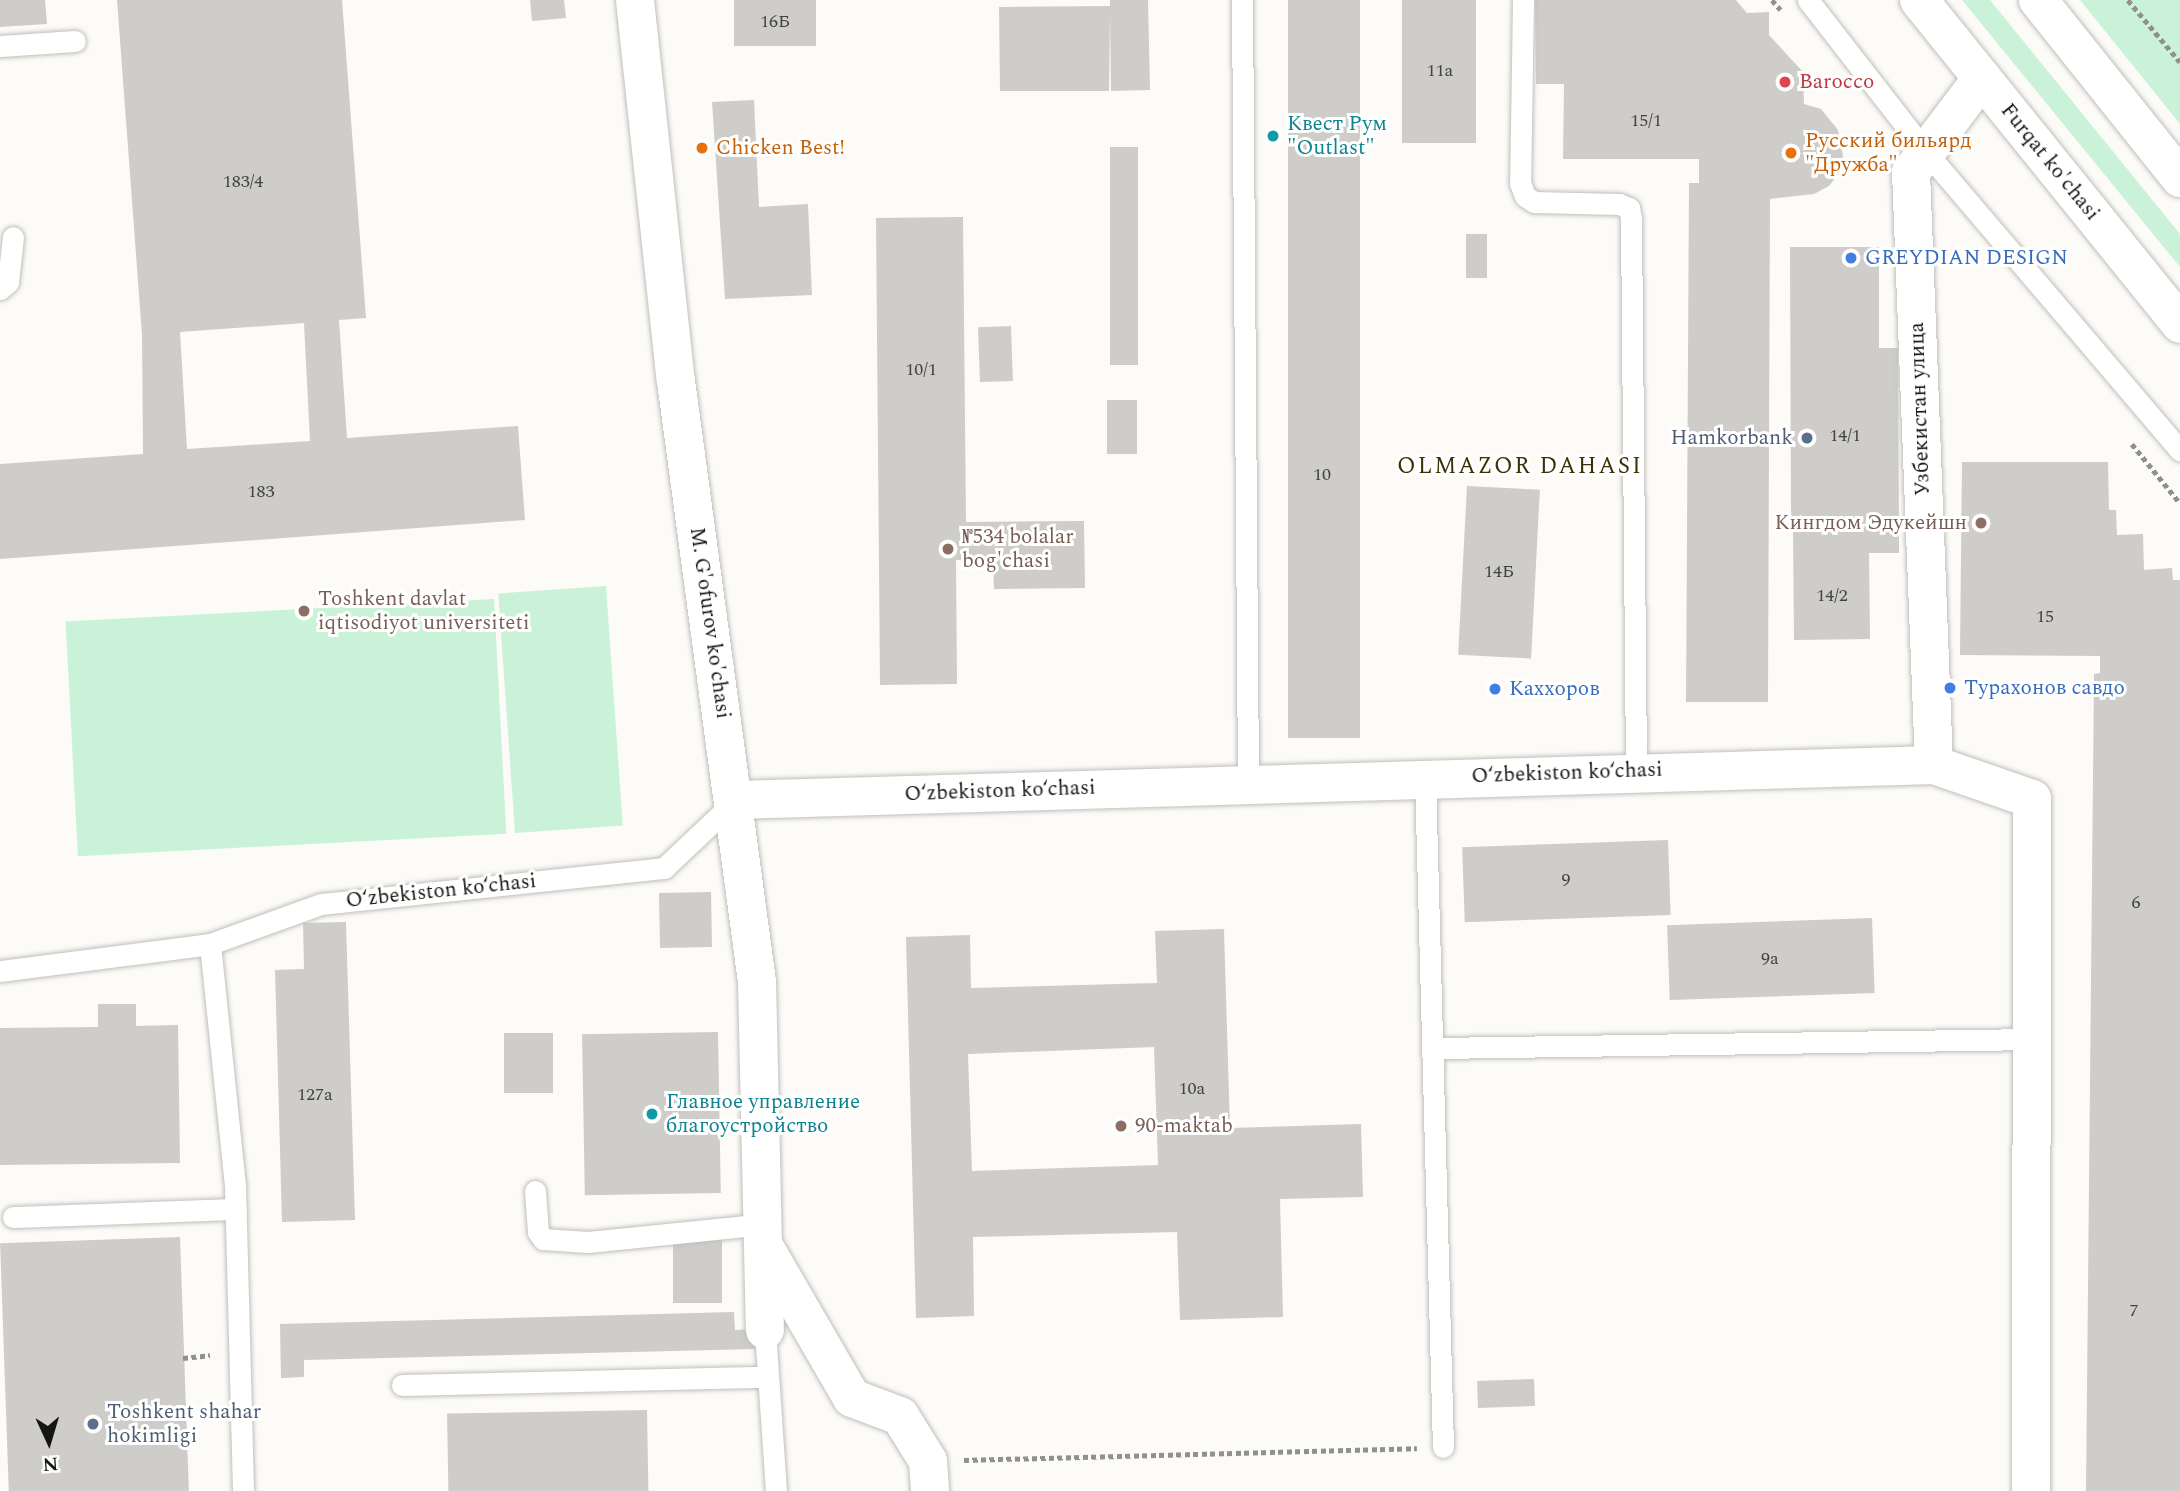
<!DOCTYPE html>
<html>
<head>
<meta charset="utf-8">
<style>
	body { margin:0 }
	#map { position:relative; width:2180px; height:1491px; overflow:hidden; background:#fcfbf7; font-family:Spectral,serif }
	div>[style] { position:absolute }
	.green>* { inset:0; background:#c9f2d8; transform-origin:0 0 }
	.building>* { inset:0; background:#cecdc9; transform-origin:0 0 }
	.path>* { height:4.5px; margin-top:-2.25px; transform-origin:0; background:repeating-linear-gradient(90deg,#90908d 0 5px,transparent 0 8.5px) }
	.roads { filter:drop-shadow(0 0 2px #c0bfbb) drop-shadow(0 0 2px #c0bfbb) }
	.service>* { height:21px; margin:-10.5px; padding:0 10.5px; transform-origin:10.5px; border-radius:10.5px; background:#fff }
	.minor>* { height:38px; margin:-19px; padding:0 19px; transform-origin:19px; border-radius:19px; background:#fff }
	.primary>* { height:38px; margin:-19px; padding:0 19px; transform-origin:19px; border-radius:19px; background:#fff }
	.dots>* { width:19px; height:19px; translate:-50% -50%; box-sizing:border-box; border:4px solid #fff; border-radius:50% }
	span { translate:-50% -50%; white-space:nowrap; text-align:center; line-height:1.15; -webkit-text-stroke:6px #fff; paint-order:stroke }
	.number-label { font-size:18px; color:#434340 }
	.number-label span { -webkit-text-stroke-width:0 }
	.health-label { font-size:21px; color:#be3a42 }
	.left { translate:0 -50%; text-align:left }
	.culture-label { font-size:21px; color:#0d838f }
	.food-label { font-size:21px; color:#c56008 }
	.street-label { font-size:21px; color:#151513 }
	.shop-label { font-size:21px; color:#366cbe }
	.service-label { font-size:21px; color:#4e5e75 }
	.right { translate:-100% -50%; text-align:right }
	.education-label { font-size:21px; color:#785e54 }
	.neighbourhood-label { font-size:23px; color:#3c3106; letter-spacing:2px }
	.north { position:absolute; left:14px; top:1407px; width:70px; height:70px; -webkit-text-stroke:5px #fff; paint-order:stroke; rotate:176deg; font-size:19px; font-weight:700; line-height:28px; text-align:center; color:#151513 }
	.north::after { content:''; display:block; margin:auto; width:24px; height:32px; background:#151513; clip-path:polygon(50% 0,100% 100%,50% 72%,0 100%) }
</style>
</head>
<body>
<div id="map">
	<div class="green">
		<div style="clip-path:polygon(1962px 0,1990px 0,2180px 234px,2180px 267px)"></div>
		<div style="clip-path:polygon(2080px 0,2180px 0,2180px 124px)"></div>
		<div style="left:606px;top:586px;width:240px;height:108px;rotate:86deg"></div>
		<div style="left:494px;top:599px;width:235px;height:429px;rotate:87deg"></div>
	</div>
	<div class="building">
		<div style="clip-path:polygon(0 0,45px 0,47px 24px,0 27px)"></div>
		<div style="clip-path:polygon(evenodd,117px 0,342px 0,366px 318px,339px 320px,347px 438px,518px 426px,525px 520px,0 559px,0 464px,143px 454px,142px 335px,117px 0,304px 323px,310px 441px,187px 449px,180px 332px,304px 323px)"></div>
		<div style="clip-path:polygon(530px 0,564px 0,566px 18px,532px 21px)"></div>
		<div style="left:734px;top:0;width:82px;height:46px"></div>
		<div style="clip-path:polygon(1110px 0,1148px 0,1150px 90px,1111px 91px,1110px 15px,1109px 91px,1000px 91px,999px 7px,1110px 6px)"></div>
		<div style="left:1288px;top:0;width:72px;height:738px"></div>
		<div style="left:1402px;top:0;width:74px;height:143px"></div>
		<div style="clip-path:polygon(1535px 0,1736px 0,1747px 13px,1769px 12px,1769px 35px,1803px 72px,1804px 104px,1821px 109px,1838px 130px,1843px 156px,1840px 172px,1829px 186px,1814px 194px,1770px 199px,1768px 702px,1686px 702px,1689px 183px,1699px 183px,1699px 159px,1563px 159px,1564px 84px,1536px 84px)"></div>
		<div style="clip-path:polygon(754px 100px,759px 207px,808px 204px,812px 295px,725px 299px,712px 102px)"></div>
		<div style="left:1110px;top:147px;width:28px;height:218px"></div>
		<div style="clip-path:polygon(963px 217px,966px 522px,1084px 521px,1085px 588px,994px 589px,993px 560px,956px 560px,957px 684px,880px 685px,876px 218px)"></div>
		<div style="left:1466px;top:234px;width:21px;height:44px"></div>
		<div style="clip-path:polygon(1790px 247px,1879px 247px,1879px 348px,1898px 348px,1899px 524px,1791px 524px)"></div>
		<div style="left:1011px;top:326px;width:55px;height:33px;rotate:88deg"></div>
		<div style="left:1107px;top:400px;width:30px;height:54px"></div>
		<div style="clip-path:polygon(1962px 462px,2108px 462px,2109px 510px,2116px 510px,2117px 535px,2143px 534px,2144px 570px,2172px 568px,2173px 580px,2180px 580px,2180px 1491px,2086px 1491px,2094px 674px,2100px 673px,2100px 656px,1960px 655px)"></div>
		<div style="left:1467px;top:486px;width:73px;height:169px;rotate:3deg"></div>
		<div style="clip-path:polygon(1899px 526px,1899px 553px,1869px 553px,1870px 639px,1794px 640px,1793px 528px)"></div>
		<div style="left:1668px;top:840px;width:75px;height:206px;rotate:88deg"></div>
		<div style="left:711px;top:892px;width:55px;height:52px;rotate:89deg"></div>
		<div style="left:1872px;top:918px;width:75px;height:205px;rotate:88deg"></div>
		<div style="clip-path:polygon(346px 922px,355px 1220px,282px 1222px,275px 970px,304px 969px,303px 923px)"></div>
		<div style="clip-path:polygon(evenodd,1224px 929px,1230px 1128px,1361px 1124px,1363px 1197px,1280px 1199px,1283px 1317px,1180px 1320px,1177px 1232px,973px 1237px,974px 1316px,916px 1318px,906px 937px,970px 935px,971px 988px,1157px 983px,1155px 931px,1224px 929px,1154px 1047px,1158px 1165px,972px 1171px,968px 1054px,1154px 1047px)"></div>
		<div style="clip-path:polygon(98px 1004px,136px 1004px,136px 1026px,178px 1025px,180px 1163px,0 1165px,0 1028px,98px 1027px)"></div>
		<div style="left:718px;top:1032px;width:161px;height:136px;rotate:89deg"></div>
		<div style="left:553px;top:1033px;width:60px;height:49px;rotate:90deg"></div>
		<div style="left:673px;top:1235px;width:49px;height:68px"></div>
		<div style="left:180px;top:1237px;width:254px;height:180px;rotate:88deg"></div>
		<div style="clip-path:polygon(734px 1312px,735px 1330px,754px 1329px,755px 1349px,304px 1360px,304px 1377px,281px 1378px,280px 1324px)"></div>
		<div style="left:1534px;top:1379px;width:27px;height:57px;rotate:88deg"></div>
		<div style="left:647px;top:1410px;width:81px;height:200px;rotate:89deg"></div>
	</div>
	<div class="path">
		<div style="left:1772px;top:0;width:13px;rotate:48deg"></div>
		<div style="left:2128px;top:0;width:81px;rotate:50deg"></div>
		<div style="left:2132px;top:444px;width:76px;rotate:50.9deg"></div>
		<div style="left:183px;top:1358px;width:27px;rotate:-6deg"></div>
		<div style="left:964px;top:1460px;width:453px;rotate:-1.5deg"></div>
	</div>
	<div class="roads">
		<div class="service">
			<div style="left:1242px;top:0;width:783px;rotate:89.56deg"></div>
			<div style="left:1523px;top:0;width:183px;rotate:90.9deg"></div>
			<div style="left:1520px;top:183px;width:14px;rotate:69deg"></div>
			<div style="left:1525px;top:196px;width:11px;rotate:34deg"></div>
			<div style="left:1534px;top:202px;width:85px;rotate:1.3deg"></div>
			<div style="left:1619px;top:204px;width:11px;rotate:22deg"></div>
			<div style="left:1629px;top:208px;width:10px;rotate:79deg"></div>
			<div style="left:1631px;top:218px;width:553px;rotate:89.48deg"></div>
			<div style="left:1808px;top:0;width:192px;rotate:52.2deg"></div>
			<div style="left:1926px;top:152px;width:392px;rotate:49.6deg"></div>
			<div style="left:0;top:46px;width:75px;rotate:-3.8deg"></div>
			<div style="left:0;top:289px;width:11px;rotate:-41deg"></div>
			<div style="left:8px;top:282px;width:45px;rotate:-83.7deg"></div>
			<div style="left:1425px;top:778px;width:669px;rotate:88.46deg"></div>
			<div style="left:210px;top:944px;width:242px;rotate:84.1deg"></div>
			<div style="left:235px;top:1185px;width:306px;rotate:88.5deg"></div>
			<div style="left:0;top:971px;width:212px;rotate:-7.3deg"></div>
			<div style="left:210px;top:944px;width:118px;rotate:-19.8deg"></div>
			<div style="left:321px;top:904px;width:345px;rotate:-6deg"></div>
			<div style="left:664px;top:868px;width:99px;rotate:-43.4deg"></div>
			<div style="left:1435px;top:1048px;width:597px;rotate:-0.86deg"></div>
			<div style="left:535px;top:1191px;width:41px;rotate:85.8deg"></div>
			<div style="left:538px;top:1232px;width:9px;rotate:54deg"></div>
			<div style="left:543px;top:1239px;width:45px;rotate:3.8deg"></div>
			<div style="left:588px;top:1242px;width:177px;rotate:-5.8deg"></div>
			<div style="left:13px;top:1217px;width:223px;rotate:-2.1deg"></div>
			<div style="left:765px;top:1330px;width:161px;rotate:86.1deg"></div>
			<div style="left:402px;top:1385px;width:364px;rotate:-1.3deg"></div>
		</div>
		<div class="minor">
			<div style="left:635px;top:0;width:383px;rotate:83.9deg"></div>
			<div style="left:676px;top:381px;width:606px;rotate:82.32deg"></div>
			<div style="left:757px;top:982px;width:348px;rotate:88.7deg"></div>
			<div style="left:1934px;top:765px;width:593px;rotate:-92.22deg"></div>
			<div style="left:1911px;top:172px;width:118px;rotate:-52.9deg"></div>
			<div style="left:736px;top:800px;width:1199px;rotate:-1.67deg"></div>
			<div style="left:1934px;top:765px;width:104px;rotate:19.1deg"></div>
			<div style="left:2032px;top:799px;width:692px;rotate:90.08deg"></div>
			<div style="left:765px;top:1248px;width:173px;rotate:59.9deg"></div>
			<div style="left:852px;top:1398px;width:51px;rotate:20.6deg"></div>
			<div style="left:900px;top:1416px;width:53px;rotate:58.1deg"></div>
			<div style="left:928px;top:1461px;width:30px;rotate:86deg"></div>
		</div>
		<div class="primary">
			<div style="left:1919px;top:0;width:416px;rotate:51.1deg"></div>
			<div style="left:2038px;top:0;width:228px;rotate:51.4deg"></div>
		</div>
	</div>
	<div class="dots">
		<div style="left:1785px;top:82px;background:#e0444e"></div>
		<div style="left:1273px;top:136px;background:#0f9aa8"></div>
		<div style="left:702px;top:148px;background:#e8710a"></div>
		<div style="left:1791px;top:153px;background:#e8710a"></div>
		<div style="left:1851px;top:258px;background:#3f7fe0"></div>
		<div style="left:1807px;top:438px;background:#5c6f8a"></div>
		<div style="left:1981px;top:523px;background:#8d6e63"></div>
		<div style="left:948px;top:549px;background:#8d6e63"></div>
		<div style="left:304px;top:611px;background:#8d6e63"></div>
		<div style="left:1950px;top:688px;background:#3f7fe0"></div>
		<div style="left:1495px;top:689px;background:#3f7fe0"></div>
		<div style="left:652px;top:1114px;background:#0f9aa8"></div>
		<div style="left:1121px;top:1126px;background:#8d6e63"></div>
		<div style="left:93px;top:1424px;background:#5c6f8a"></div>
	</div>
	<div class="number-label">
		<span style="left:775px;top:22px">16Б</span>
		<span style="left:1440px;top:71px">11a</span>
		<span style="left:1646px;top:121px">15/1</span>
		<span style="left:243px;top:182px">183/4</span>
		<span style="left:921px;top:370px">10/1</span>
		<span style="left:1845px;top:436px">14/1</span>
		<span style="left:1322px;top:475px">10</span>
		<span style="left:261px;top:492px">183</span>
		<span style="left:1499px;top:572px">14Б</span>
		<span style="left:1832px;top:596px">14/2</span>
		<span style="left:2045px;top:617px">15</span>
		<span style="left:1566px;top:880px">9</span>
		<span style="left:2136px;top:903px">6</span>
		<span style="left:1770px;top:959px">9а</span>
		<span style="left:1192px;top:1089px">10a</span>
		<span style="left:315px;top:1095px">127a</span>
		<span style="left:2134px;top:1311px">7</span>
	</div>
	<div class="health-label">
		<span class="left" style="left:1799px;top:82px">Barocco</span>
	</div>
	<div class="culture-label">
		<span class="left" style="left:1287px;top:136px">Квест Рум<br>"Outlast"</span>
		<span class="left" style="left:666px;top:1114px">Главное управление<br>благоустройство</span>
	</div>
	<div class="food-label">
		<span class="left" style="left:1805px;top:153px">Русский бильярд<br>"Дружба"</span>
		<span class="left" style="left:716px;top:148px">Chicken Best!</span>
	</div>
	<div class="street-label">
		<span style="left:2050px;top:162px;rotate:51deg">Furqat ko'chasi</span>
		<span style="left:1920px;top:409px;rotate:-92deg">Узбекистан улица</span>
		<span style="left:710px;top:623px;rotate:82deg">M. G'ofurov ko'chasi</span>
		<span style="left:1567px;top:773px;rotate:-2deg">O‘zbekiston ko‘chasi</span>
		<span style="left:1000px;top:791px;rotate:-2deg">O‘zbekiston ko‘chasi</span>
		<span style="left:441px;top:891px;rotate:-6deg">O‘zbekiston ko‘chasi</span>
	</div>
	<div class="shop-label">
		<span class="left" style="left:1865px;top:258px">GREYDIAN DESIGN</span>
		<span class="left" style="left:1964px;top:688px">Турахонов савдо</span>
		<span class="left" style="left:1509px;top:689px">Каххоров</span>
	</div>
	<div class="service-label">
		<span class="right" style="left:1793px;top:438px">Hamkorbank</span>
		<span class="left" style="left:107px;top:1424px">Toshkent shahar<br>hokimligi</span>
	</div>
	<div class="education-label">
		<span class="right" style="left:1967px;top:523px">Кингдом Эдукейшн</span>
		<span class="left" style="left:962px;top:549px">№534 bolalar<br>bog'chasi</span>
		<span class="left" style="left:318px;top:611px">Toshkent davlat<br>iqtisodiyot universiteti</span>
		<span class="left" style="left:1135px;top:1126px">90-maktab</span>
	</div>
	<div class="neighbourhood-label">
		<span style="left:1520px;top:467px">OLMAZOR DAHASI</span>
	</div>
	<div class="north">N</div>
</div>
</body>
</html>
